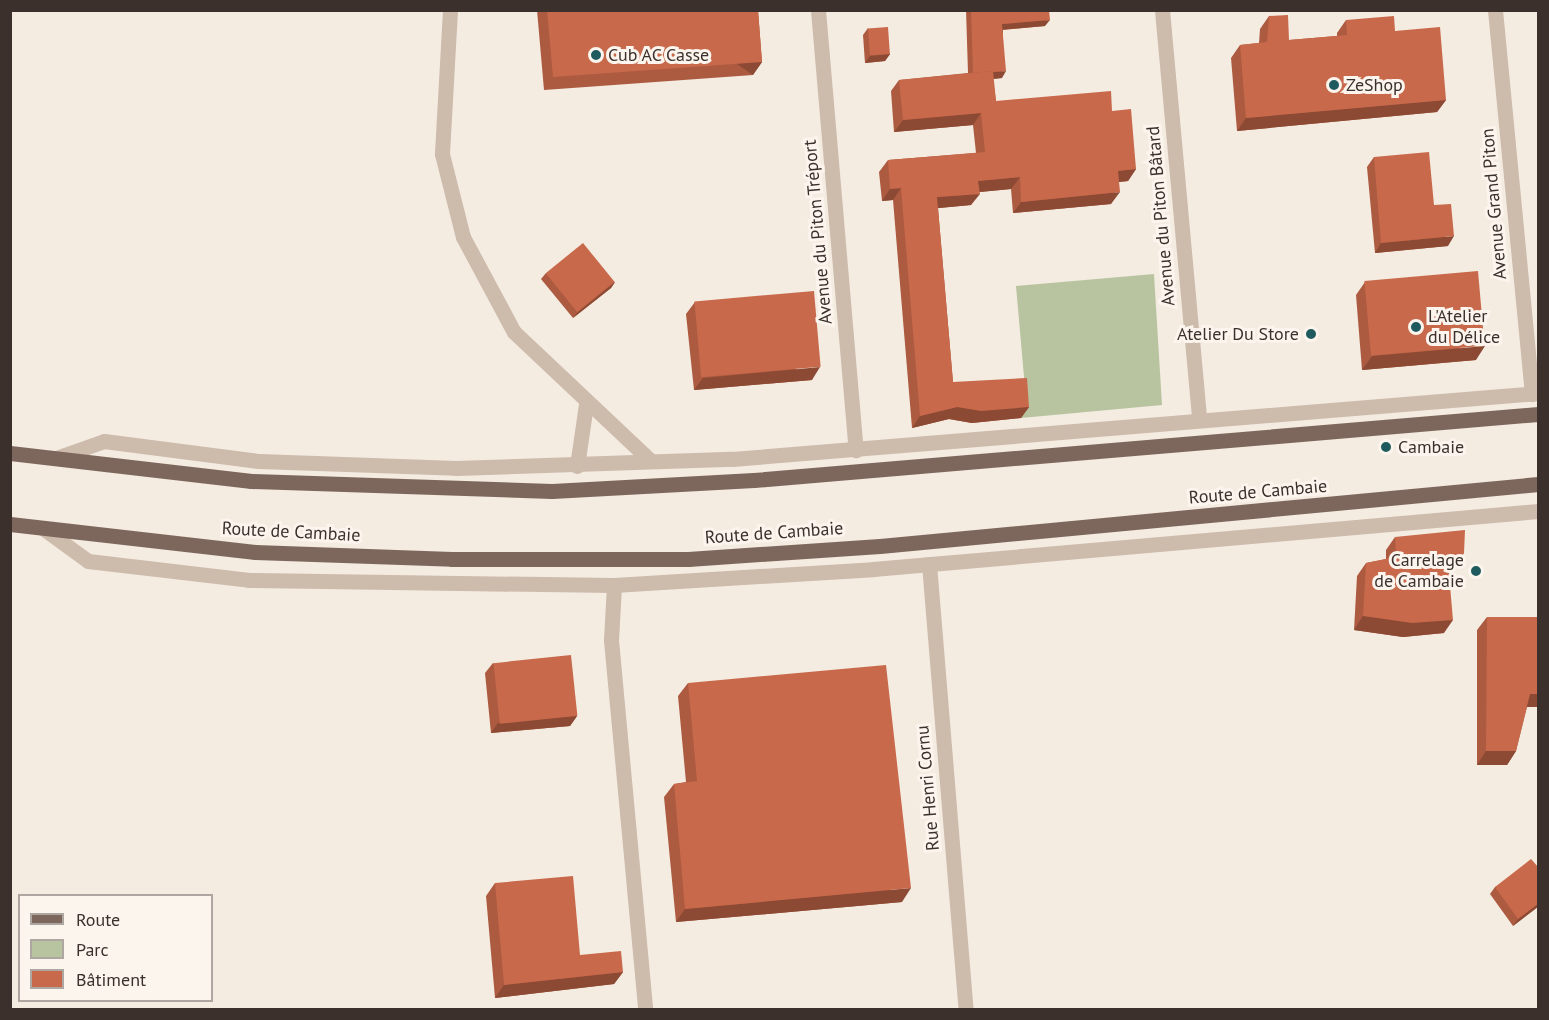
<!DOCTYPE html>
<html>
<head>
<meta charset="utf-8">
<style>
	body { margin:0 }
	#map { position:relative; width:1549px; height:1020px; overflow:hidden; background:#f4ebe1; font-family:"PT Sans",sans-serif }
	div>[style] { position:absolute }
	.green>* { inset:0; background:#b8c4a0 }
	.street>* { height:15px; margin:-7.5px; padding:0 7.5px; transform-origin:7.5px; border-radius:7.5px; background:#cdbbac }
	.primary>* { height:15px; margin:-7.5px; padding:0 7.5px; transform-origin:7.5px; border-radius:7.5px; background:#7d675c }
	.wall>* { inset:0; background:#ac5a40 }
	.shaded-wall>* { inset:0; background:#8c4a34; transform-origin:0 0 }
	.building>* { inset:0; background:#c8694b; transform-origin:0 0 }
	.dots>* { width:16px; height:16px; translate:-50% -50%; box-sizing:border-box; border:3px solid #fbf5ee; border-radius:50% }
	span { translate:-50% -50%; white-space:nowrap; text-align:center; line-height:1.15; -webkit-text-stroke:6px #fbf5ee; paint-order:stroke }
	.poi-label { font-size:18px; color:#3b302b }
	.left { translate:0 -50%; text-align:left }
	.right { translate:-100% -50%; text-align:right }
	.street-label { font-size:18px; color:#3b302b }
	.frame { position:absolute; inset:0; border:12px solid #3b302b; pointer-events:none }
	.legend { position:absolute; left:18px; top:894px; width:195px; height:108px; box-sizing:border-box; background:#fbf5ee; border:2px solid #aea6a0; margin:0; padding:8px 10px; list-style:none; font-size:18px; color:#3b302b }
	.legend li { display:flex; align-items:center; gap:12px; height:30px }
	.legend b { width:30px; border:2px solid #aea6a0 }
</style>
</head>
<body>
<div id="map">
	<div class="green">
		<div style="clip-path:polygon(1154px 274px,1162px 405px,1021px 418px,1025px 388px,1016px 286px)"></div>
	</div>
	<div class="street">
		<div style="left:450px;top:10px;width:144px;rotate:93.2deg"></div>
		<div style="left:442px;top:154px;width:86px;rotate:75.8deg"></div>
		<div style="left:463px;top:237px;width:108px;rotate:61.8deg"></div>
		<div style="left:514px;top:332px;width:188px;rotate:43.3deg"></div>
		<div style="left:818px;top:10px;width:442px;rotate:85.1deg"></div>
		<div style="left:1162px;top:10px;width:411px;rotate:84.8deg"></div>
		<div style="left:1495px;top:10px;width:386px;rotate:84.5deg"></div>
		<div style="left:56px;top:458px;width:51px;rotate:-19.5deg"></div>
		<div style="left:104px;top:441px;width:156px;rotate:7.4deg"></div>
		<div style="left:259px;top:461px;width:197px;rotate:2deg"></div>
		<div style="left:456px;top:468px;width:276px;rotate:-1.9deg"></div>
		<div style="left:732px;top:459px;width:809px;rotate:-4.68deg"></div>
		<div style="left:577px;top:466px;width:63px;rotate:-81.7deg"></div>
		<div style="left:44px;top:529px;width:54px;rotate:36deg"></div>
		<div style="left:88px;top:561px;width:162px;rotate:6.7deg"></div>
		<div style="left:249px;top:580px;width:365px;rotate:0.8deg"></div>
		<div style="left:614px;top:585px;width:259px;rotate:-3.5deg"></div>
		<div style="left:873px;top:569px;width:668px;rotate:-4.98deg"></div>
		<div style="left:929px;top:564px;width:448px;rotate:85.3deg"></div>
		<div style="left:614px;top:585px;width:55px;rotate:93.1deg"></div>
		<div style="left:611px;top:640px;width:372px;rotate:84.7deg"></div>
	</div>
	<div class="primary">
		<div style="left:10px;top:453px;width:243px;rotate:6.6deg"></div>
		<div style="left:251px;top:481px;width:301px;rotate:1.9deg"></div>
		<div style="left:552px;top:491px;width:202px;rotate:-3.1deg"></div>
		<div style="left:754px;top:480px;width:787px;rotate:-4.81deg"></div>
		<div style="left:10px;top:524px;width:247px;rotate:6.5deg"></div>
		<div style="left:255px;top:552px;width:197px;rotate:2deg"></div>
		<div style="left:452px;top:559px;width:236px"></div>
		<div style="left:688px;top:559px;width:192px;rotate:-3.9deg"></div>
		<div style="left:880px;top:546px;width:661px;rotate:-5.38deg"></div>
	</div>
	<div class="wall">
		<div style="clip-path:polygon(537px 10px,758px 10px,762px 62px,753px 75px,544px 90px)"></div>
		<div style="clip-path:polygon(966px 10px,1049px 10px,1045px 26px,1003px 30px,1002px 78px,993px 79px,996px 101px,1112px 111px,1136px 169px,1128px 181px,1119px 182px,1111px 204px,1013px 213px,1011px 189px,979px 192px,971px 205px,938px 208px,953px 382px,1029px 407px,1021px 418px,972px 423px,949px 419px,912px 428px,893px 200px,882px 201px,879px 172px,888px 160px,976px 153px,973px 125px,894px 132px,891px 91px,899px 80px,968px 73px)"></div>
		<div style="clip-path:polygon(1269px 16px,1289px 40px,1337px 36px,1337px 33px,1346px 20px,1395px 31px,1446px 100px,1437px 112px,1237px 131px,1231px 58px,1240px 45px,1259px 43px,1260px 29px)"></div>
		<div style="clip-path:polygon(868px 28px,890px 54px,885px 61px,865px 63px,863px 35px)"></div>
		<div style="clip-path:polygon(1374px 157px,1434px 205px,1448px 246px,1375px 253px,1367px 167px)"></div>
		<div style="clip-path:polygon(546px 273px,615px 282px,611px 288px,573px 318px,541px 279px)"></div>
		<div style="clip-path:polygon(1365px 282px,1476px 360px,1362px 370px,1356px 295px)"></div>
		<div style="clip-path:polygon(695px 302px,812px 380px,694px 390px,686px 314px)"></div>
		<div style="clip-path:polygon(1395px 537px,1444px 633px,1403px 637px,1354px 630px,1357px 576px,1366px 563px,1386px 559px,1386px 550px)"></div>
		<div style="clip-path:polygon(1487px 617px,1539px 617px,1539px 707px,1527px 707px,1516px 751px,1507px 765px,1477px 765px,1477px 630px)"></div>
		<div style="clip-path:polygon(493px 663px,577px 716px,570px 726px,491px 733px,485px 673px)"></div>
		<div style="clip-path:polygon(688px 683px,902px 902px,676px 922px,664px 797px,674px 784px,686px 782px,678px 696px)"></div>
		<div style="clip-path:polygon(1539px 868px,1539px 906px,1513px 926px,1490px 894px,1495px 887px)"></div>
		<div style="clip-path:polygon(495px 883px,580px 955px,623px 972px,614px 984px,495px 998px,486px 896px)"></div>
	</div>
	<div class="shaded-wall">
		<div style="clip-path:polygon(1050px 20px,1045px 26px,997px 30px,1002px 24px)"></div>
		<div style="clip-path:polygon(890px 54px,885px 61px,865px 63px,870px 56px)"></div>
		<div style="left:762px;top:62px;width:16px;height:210px;rotate:125deg"></div>
		<div style="clip-path:polygon(1006px 71px,1002px 78px,968px 81px,973px 74px)"></div>
		<div style="clip-path:polygon(1446px 100px,1437px 112px,1237px 131px,1246px 118px)"></div>
		<div style="clip-path:polygon(981px 113px,973px 125px,894px 132px,903px 120px)"></div>
		<div style="clip-path:polygon(1136px 169px,1128px 181px,1109px 183px,1118px 171px)"></div>
		<div style="clip-path:polygon(1020px 177px,1011px 189px,970px 193px,978px 181px)"></div>
		<div style="clip-path:polygon(901px 188px,893px 200px,882px 201px,890px 189px)"></div>
		<div style="clip-path:polygon(1120px 192px,1111px 204px,1013px 213px,1021px 202px)"></div>
		<div style="clip-path:polygon(980px 194px,971px 205px,929px 209px,937px 197px)"></div>
		<div style="clip-path:polygon(1454px 236px,1448px 246px,1375px 253px,1381px 243px)"></div>
		<div style="clip-path:polygon(615px 282px,611px 288px,573px 318px,578px 312px)"></div>
		<div style="clip-path:polygon(1485px 346px,1476px 360px,1362px 370px,1372px 356px)"></div>
		<div style="clip-path:polygon(820px 367px,812px 380px,694px 390px,703px 378px)"></div>
		<div style="clip-path:polygon(957px 407px,1029px 407px,1021px 418px,972px 423px,949px 419px,912px 428px,920px 416px)"></div>
		<div style="clip-path:polygon(1464px 553px,1448px 576px,1448px 563px)"></div>
		<div style="clip-path:polygon(1363px 616px,1453px 620px,1444px 633px,1403px 637px,1354px 630px)"></div>
		<div style="clip-path:polygon(1530px 694px,1539px 694px,1539px 707px,1521px 707px)"></div>
		<div style="clip-path:polygon(577px 716px,570px 726px,491px 733px,498px 723px)"></div>
		<div style="clip-path:polygon(1486px 751px,1516px 751px,1507px 765px,1477px 765px)"></div>
		<div style="clip-path:polygon(911px 888px,902px 902px,676px 922px,685px 909px)"></div>
		<div style="clip-path:polygon(1539px 903px,1539px 906px,1513px 926px,1518px 919px)"></div>
		<div style="clip-path:polygon(623px 972px,614px 984px,495px 998px,504px 985px)"></div>
	</div>
	<div class="building">
		<div style="clip-path:polygon(547px 10px,758px 10px,762px 62px,553px 77px)"></div>
		<div style="clip-path:polygon(971px 10px,1049px 10px,1050px 20px,1002px 24px,1006px 71px,993px 72px,993px 71px,973px 73px)"></div>
		<div style="clip-path:polygon(1288px 15px,1289px 40px,1347px 35px,1346px 20px,1394px 16px,1395px 31px,1440px 27px,1446px 100px,1246px 118px,1240px 45px,1267px 42px,1269px 16px)"></div>
		<div style="left:888px;top:27px;width:27px;height:20px;rotate:86deg"></div>
		<div style="clip-path:polygon(993px 71px,996px 101px,1111px 91px,1112px 111px,1131px 109px,1136px 169px,1118px 171px,1120px 192px,1021px 202px,1020px 177px,978px 181px,980px 194px,937px 197px,953px 382px,1027px 378px,1029px 407px,981px 411px,957px 407px,920px 416px,901px 188px,890px 189px,888px 160px,985px 152px,981px 113px,903px 120px,899px 80px)"></div>
		<div style="clip-path:polygon(1429px 152px,1434px 205px,1451px 204px,1454px 236px,1381px 243px,1374px 157px)"></div>
		<div style="left:583px;top:243px;width:50px;height:48px;rotate:51deg"></div>
		<div style="left:1478px;top:271px;width:75px;height:114px;rotate:85deg"></div>
		<div style="left:814px;top:291px;width:76px;height:120px;rotate:85deg"></div>
		<div style="clip-path:polygon(1465px 530px,1464px 553px,1457px 563px,1448px 563px,1453px 620px,1412px 623px,1363px 616px,1366px 563px,1396px 557px,1395px 537px)"></div>
		<div style="clip-path:polygon(1487px 617px,1539px 617px,1539px 694px,1530px 694px,1516px 751px,1486px 751px)"></div>
		<div style="left:571px;top:655px;width:61px;height:78px;rotate:84deg"></div>
		<div style="clip-path:polygon(886px 665px,911px 888px,685px 909px,674px 784px,697px 781px,688px 683px)"></div>
		<div style="clip-path:polygon(1531px 859px,1539px 868px,1539px 903px,1518px 919px,1495px 887px)"></div>
		<div style="clip-path:polygon(573px 876px,580px 955px,621px 951px,623px 972px,504px 985px,495px 883px)"></div>
	</div>
	<div class="dots">
		<div style="left:596px;top:55px;background:#1f5a5e"></div>
		<div style="left:1334px;top:85px;background:#1f5a5e"></div>
		<div style="left:1416px;top:327px;background:#1f5a5e"></div>
		<div style="left:1311px;top:334px;background:#1f5a5e"></div>
		<div style="left:1386px;top:447px;background:#1f5a5e"></div>
		<div style="left:1476px;top:571px;background:#1f5a5e"></div>
	</div>
	<div class="poi-label">
		<span class="left" style="left:608px;top:55px">Cub AC Casse</span>
		<span class="left" style="left:1346px;top:85px">ZeShop</span>
		<span class="left" style="left:1428px;top:327px">L'Atelier<br>du Délice</span>
		<span class="right" style="left:1299px;top:334px">Atelier Du Store</span>
		<span class="left" style="left:1398px;top:447px">Cambaie</span>
		<span class="right" style="left:1464px;top:571px">Carrelage<br>de Cambaie</span>
	</div>
	<div class="street-label">
		<span style="left:1494px;top:204px;rotate:-95deg">Avenue Grand Piton</span>
		<span style="left:1161px;top:216px;rotate:-95deg">Avenue du Piton Bâtard</span>
		<span style="left:818px;top:232px;rotate:-95deg">Avenue du Piton Tréport</span>
		<span style="left:1258px;top:492px;rotate:-5deg">Route de Cambaie</span>
		<span style="left:291px;top:532px;rotate:3deg">Route de Cambaie</span>
		<span style="left:774px;top:533px;rotate:-4deg">Route de Cambaie</span>
		<span style="left:928px;top:788px;rotate:-95deg">Rue Henri Cornu</span>
	</div>
	<div class="frame"></div>
	<ul class="legend">
	<li><b style="height:8px;background:#7d675c"></b>Route</li>
	<li><b style="height:16px;background:#b8c4a0"></b>Parc</li>
	<li><b style="height:16px;background:#c8694b"></b>Bâtiment</li>
	</ul>
</div>
</body>
</html>
